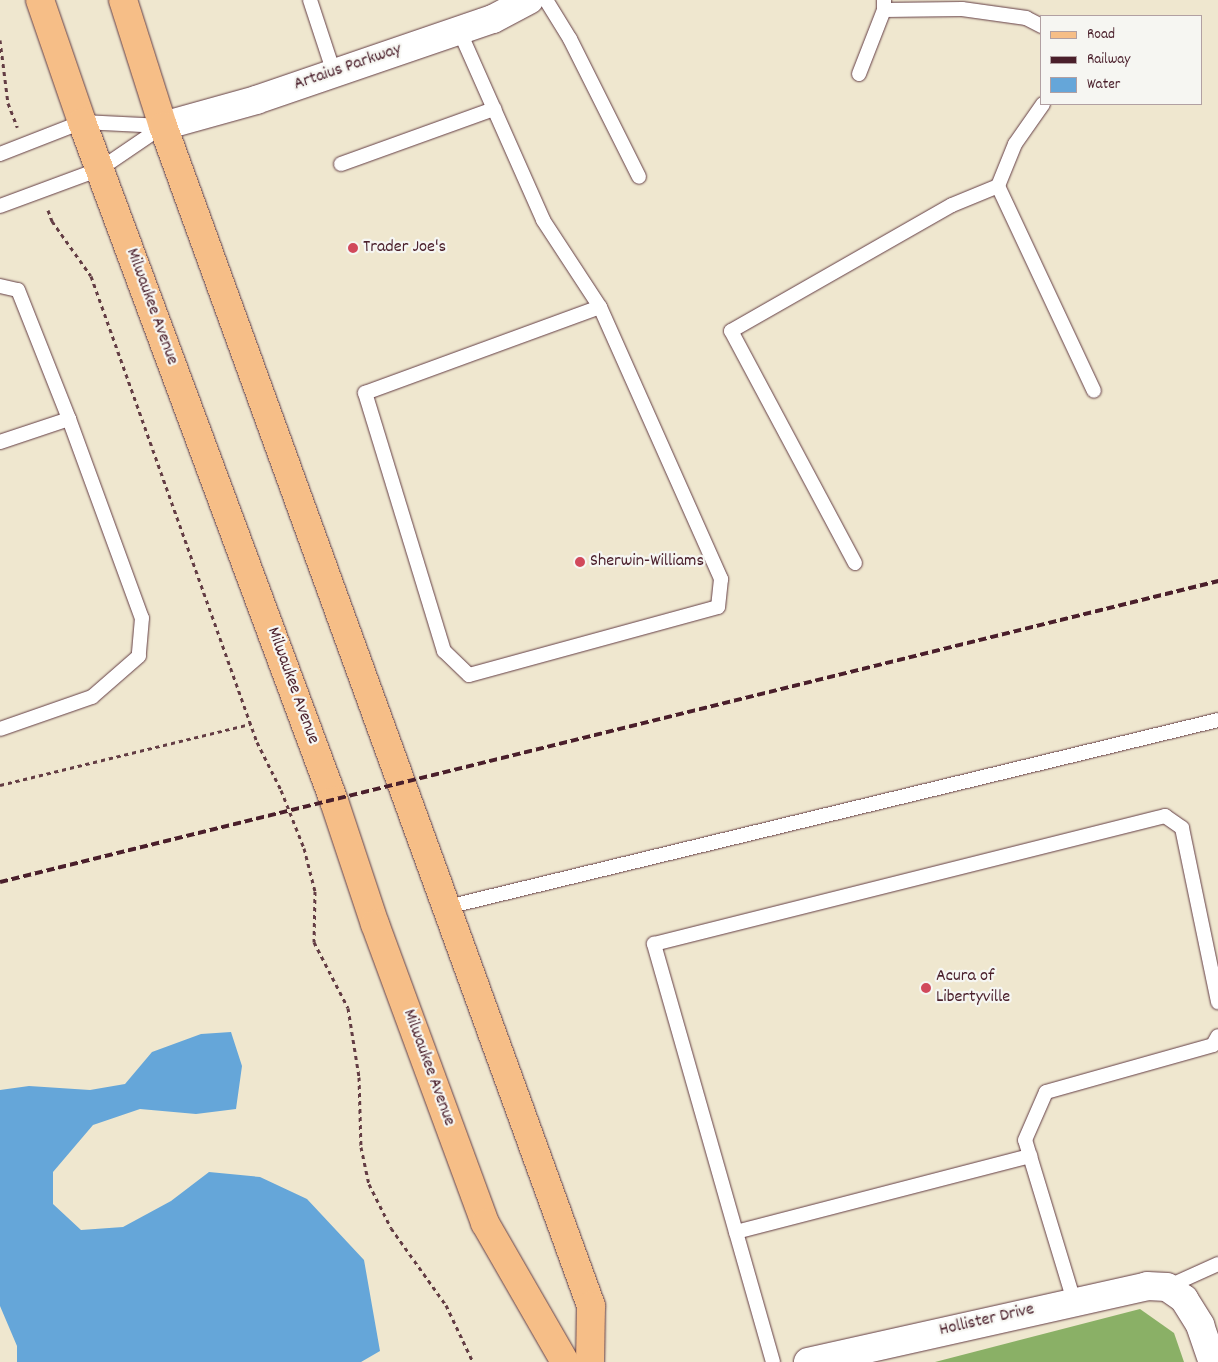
<!DOCTYPE html>
<html>
<head>
<meta charset="utf-8">
<style>
	body { margin:0 }
	#map { position:relative; width:1218px; height:1362px; overflow:hidden; background:#efe7cf; font-family:Dekko,sans-serif }
	div>[style] { position:absolute }
	.forest>* { inset:0; background:#8ab066 }
	.water>* { inset:0; background:#65a6d9 }
	.path>* { height:3px; margin-top:-1.5px; transform-origin:0; background:repeating-linear-gradient(90deg,#633d44 0 4px,transparent 0 8px) }
	.roads { filter:drop-shadow(0 0 1px #633d44) drop-shadow(0 0 1px #633d44) }
	.service>* { height:14px; margin:-7px; padding:0 7px; transform-origin:7px; border-radius:7px; background:#fff }
	.tertiary>* { height:28px; margin:-14px; padding:0 14px; transform-origin:14px; border-radius:14px; background:#fff }
	.primary>* { height:28px; margin:-14px; padding:0 14px; transform-origin:14px; border-radius:14px; background:#f6be87 }
	.rail>* { height:4px; margin-top:-2px; transform-origin:0; background:repeating-linear-gradient(90deg,#4a1f2b 0 8px,transparent 0 12px) }
	.dots>* { width:14px; height:14px; translate:-50% -50%; box-sizing:border-box; border:2px solid #f6f6f2; border-radius:50% }
	span { translate:-50% -50%; white-space:nowrap; text-align:center; line-height:1.15; -webkit-text-stroke:4.5px #f6f6f2; paint-order:stroke }
	.street-label { font-size:18px; color:#4a1f2b }
	.poi-label { font-size:18px; color:#4a1f2b }
	.left { translate:0 -50%; text-align:left }
	.legend { position:absolute; left:1040px; top:15px; width:162px; height:90px; box-sizing:border-box; background:#f6f6f2; border:1px solid #b1a0a2; margin:0; padding:6px 9px; list-style:none; font-size:15px; color:#4a1f2b }
	.legend li { display:flex; align-items:center; gap:10px; height:25px }
	.legend b { width:25px; border:1px solid #b1a0a2 }
</style>
</head>
<body>
<div id="map">
	<div class="forest">
		<div style="clip-path:polygon(1140px 1309px,1174px 1333px,1184px 1362px,935px 1362px)"></div>
	</div>
	<div class="water">
		<div style="clip-path:polygon(231px 1032px,242px 1066px,236px 1109px,196px 1114px,140px 1109px,93px 1125px,53px 1172px,53px 1204px,81px 1230px,123px 1227px,171px 1201px,209px 1172px,260px 1177px,307px 1199px,364px 1260px,380px 1351px,361px 1362px,17px 1362px,17px 1346px,0 1306px,0 1090px,29px 1086px,90px 1090px,125px 1084px,152px 1052px,201px 1034px)"></div>
	</div>
	<div class="path">
		<div style="left:0;top:40px;width:64px;rotate:82.8deg"></div>
		<div style="left:8px;top:103px;width:26px;rotate:69deg"></div>
		<div style="left:48px;top:210px;width:12px;rotate:70deg"></div>
		<div style="left:52px;top:221px;width:67px;rotate:54.7deg"></div>
		<div style="left:91px;top:276px;width:495px;rotate:70.4deg"></div>
		<div style="left:257px;top:742px;width:54px;rotate:63.4deg"></div>
		<div style="left:281px;top:790px;width:62px;rotate:68.4deg"></div>
		<div style="left:304px;top:848px;width:44px;rotate:75.7deg"></div>
		<div style="left:315px;top:891px;width:51px;rotate:91.1deg"></div>
		<div style="left:314px;top:942px;width:74px;rotate:62.7deg"></div>
		<div style="left:348px;top:1008px;width:70px;rotate:80.9deg"></div>
		<div style="left:359px;top:1077px;width:70px;rotate:88.4deg"></div>
		<div style="left:361px;top:1147px;width:38px;rotate:78deg"></div>
		<div style="left:369px;top:1184px;width:49px;rotate:63.4deg"></div>
		<div style="left:391px;top:1228px;width:95px;rotate:54.5deg"></div>
		<div style="left:446px;top:1305px;width:63px;rotate:64.7deg"></div>
		<div style="left:0;top:785px;width:258px;rotate:-13.7deg"></div>
	</div>
	<div class="roads">
		<div class="service">
			<div style="left:310px;top:0;width:77px;rotate:71.8deg"></div>
			<div style="left:546px;top:0;width:46px;rotate:58.4deg"></div>
			<div style="left:570px;top:39px;width:154px;rotate:63.4deg"></div>
			<div style="left:884px;top:10px;width:78px;rotate:-0.7deg"></div>
			<div style="left:962px;top:9px;width:65px;rotate:8deg"></div>
			<div style="left:1026px;top:18px;width:18px;rotate:27deg"></div>
			<div style="left:459px;top:30px;width:208px;rotate:66.1deg"></div>
			<div style="left:543px;top:220px;width:104px;rotate:56.8deg"></div>
			<div style="left:600px;top:307px;width:298px;rotate:66deg"></div>
			<div style="left:721px;top:579px;width:28px;rotate:96deg"></div>
			<div style="left:718px;top:607px;width:258px;rotate:164.7deg"></div>
			<div style="left:469px;top:675px;width:35px;rotate:-136deg"></div>
			<div style="left:444px;top:651px;width:270px;rotate:-107deg"></div>
			<div style="left:365px;top:393px;width:250px;rotate:-20.1deg"></div>
			<div style="left:859px;top:74px;width:69px;rotate:-68.7deg"></div>
			<div style="left:884px;top:10px;width:10px;rotate:-90deg"></div>
			<div style="left:0;top:154px;width:88px;rotate:-21.3deg"></div>
			<div style="left:82px;top:122px;width:81px;rotate:2.8deg"></div>
			<div style="left:341px;top:164px;width:163px;rotate:-19.8deg"></div>
			<div style="left:998px;top:186px;width:226px;rotate:64.9deg"></div>
			<div style="left:0;top:206px;width:107px;rotate:-20.3deg"></div>
			<div style="left:100px;top:169px;width:76px;rotate:-34.3deg"></div>
			<div style="left:0;top:286px;width:18px;rotate:13deg"></div>
			<div style="left:18px;top:290px;width:139px;rotate:68.4deg"></div>
			<div style="left:0;top:442px;width:73px;rotate:-18.4deg"></div>
			<div style="left:69px;top:419px;width:212px;rotate:69.9deg"></div>
			<div style="left:142px;top:618px;width:38px;rotate:95deg"></div>
			<div style="left:139px;top:656px;width:62px;rotate:138.9deg"></div>
			<div style="left:92px;top:697px;width:97px;rotate:160.8deg"></div>
			<div style="left:855px;top:563px;width:263px;rotate:-118.1deg"></div>
			<div style="left:731px;top:331px;width:254px;rotate:-29.7deg"></div>
			<div style="left:952px;top:205px;width:50px;rotate:-22.4deg"></div>
			<div style="left:998px;top:186px;width:45px;rotate:-68deg"></div>
			<div style="left:1015px;top:144px;width:49px;rotate:-55deg"></div>
			<div style="left:447px;top:907px;width:793px;rotate:-13.63deg"></div>
			<div style="left:736px;top:1232px;width:304px;rotate:-14.5deg"></div>
			<div style="left:1167px;top:1287px;width:56px;rotate:-24.3deg"></div>
			<div style="left:1074px;top:1301px;width:168px;rotate:-106.9deg"></div>
			<div style="left:1025px;top:1140px;width:52px;rotate:-66.4deg"></div>
			<div style="left:1046px;top:1092px;width:173px;rotate:-15.7deg"></div>
			<div style="left:1213px;top:1045px;width:10px;rotate:-61deg"></div>
			<div style="left:773px;top:1362px;width:435px;rotate:-105.9deg"></div>
			<div style="left:654px;top:944px;width:527px;rotate:-14.06deg"></div>
			<div style="left:1165px;top:816px;width:21px;rotate:35deg"></div>
			<div style="left:1182px;top:828px;width:178px;rotate:78.3deg"></div>
		</div>
		<div class="tertiary">
			<div style="left:163px;top:126px;width:97px;rotate:-15.6deg"></div>
			<div style="left:256px;top:100px;width:250px;rotate:-18.9deg"></div>
			<div style="left:493px;top:19px;width:41px;rotate:-27.8deg"></div>
			<div style="left:808px;top:1362px;width:347px;rotate:-12.6deg"></div>
			<div style="left:1147px;top:1286px;width:20px;rotate:3deg"></div>
			<div style="left:1167px;top:1287px;width:21px;rotate:35deg"></div>
			<div style="left:1184px;top:1299px;width:31px;rotate:58deg"></div>
			<div style="left:1200px;top:1325px;width:39px;rotate:71deg"></div>
		</div>
		<div class="primary">
			<div style="left:40px;top:0;width:129px;rotate:71deg"></div>
			<div style="left:82px;top:122px;width:724px;rotate:69.64deg"></div>
			<div style="left:334px;top:801px;width:130px;rotate:71.6deg"></div>
			<div style="left:375px;top:924px;width:319px;rotate:69.8deg"></div>
			<div style="left:485px;top:1223px;width:160px;rotate:60.1deg"></div>
			<div style="left:123px;top:0;width:132px;rotate:72.4deg"></div>
			<div style="left:163px;top:126px;width:1255px;rotate:70.06deg"></div>
			<div style="left:591px;top:1306px;width:56px;rotate:91deg"></div>
		</div>
	</div>
	<div class="rail">
		<div style="left:0;top:882px;width:1255px;rotate:-13.88deg"></div>
	</div>
	<div class="dots">
		<div style="left:353px;top:248px;background:#d1495b"></div>
		<div style="left:580px;top:562px;background:#d1495b"></div>
		<div style="left:926px;top:988px;background:#d1495b"></div>
	</div>
	<div class="street-label">
		<span style="left:348px;top:68px;rotate:-19deg">Artaius Parkway</span>
		<span style="left:151px;top:307px;rotate:70deg">Milwaukee Avenue</span>
		<span style="left:292px;top:686px;rotate:70deg">Milwaukee Avenue</span>
		<span style="left:428px;top:1068px;rotate:70deg">Milwaukee Avenue</span>
		<span style="left:987px;top:1321px;rotate:-13deg">Hollister Drive</span>
	</div>
	<div class="poi-label">
		<span class="left" style="left:363px;top:248px">Trader Joe's</span>
		<span class="left" style="left:590px;top:562px">Sherwin-Williams</span>
		<span class="left" style="left:936px;top:988px">Acura of<br>Libertyville</span>
	</div>
	<ul class="legend">
	<li><b style="height:6px;background:#f6be87"></b>Road</li>
	<li><b style="height:6px;background:#4a1f2b"></b>Railway</li>
	<li><b style="height:14px;background:#65a6d9"></b>Water</li>
	</ul>
</div>
</body>
</html>
